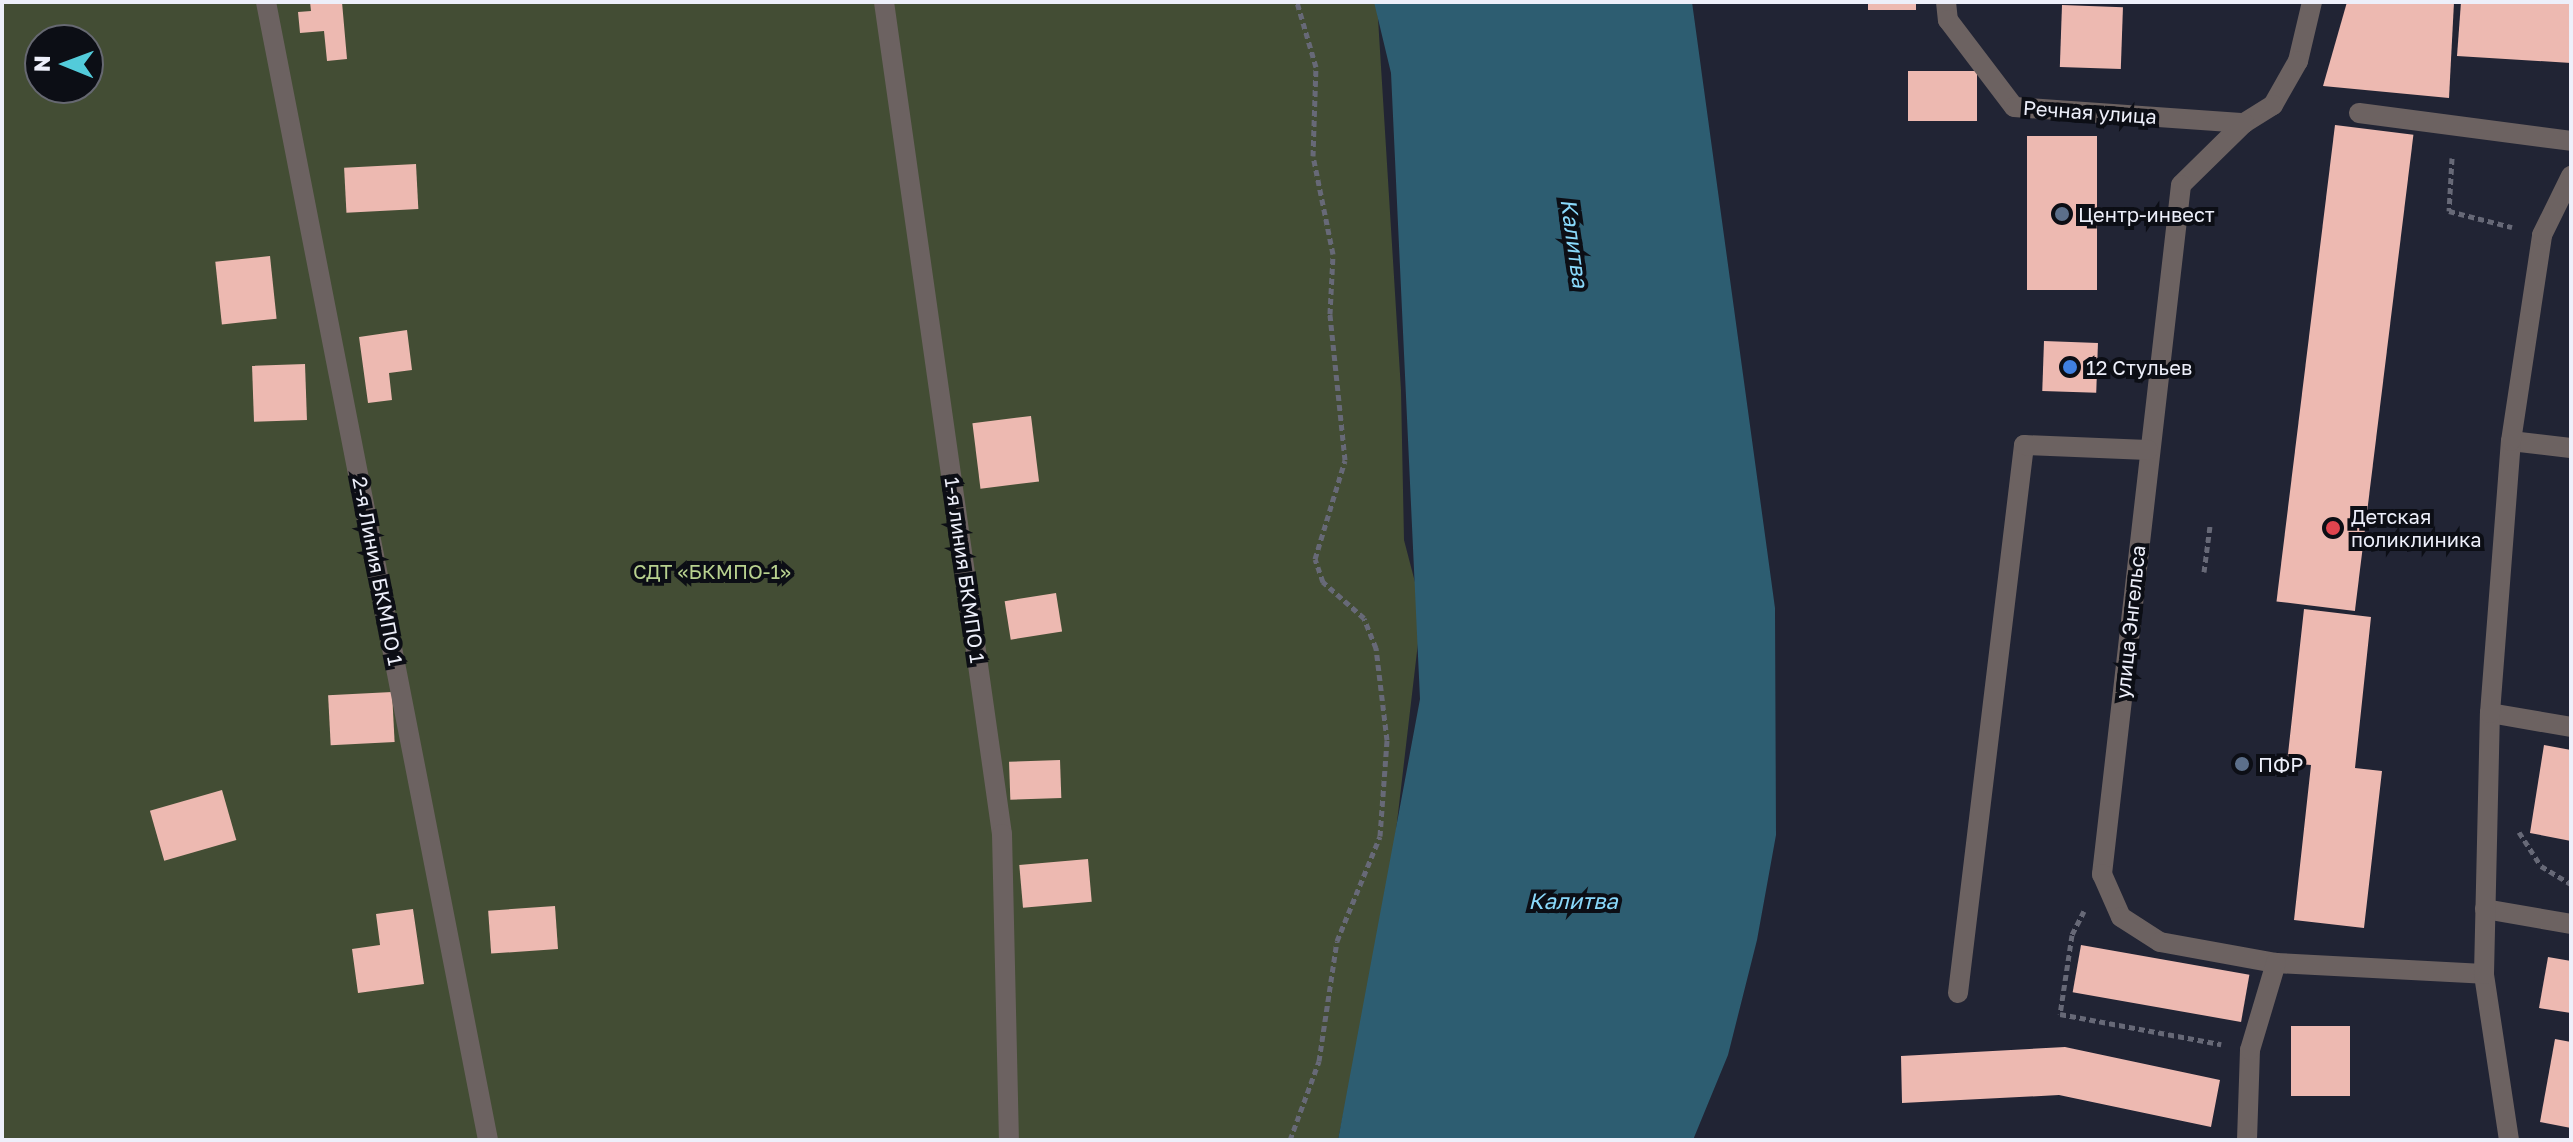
<!DOCTYPE html>
<html>
<head>
<meta charset="utf-8">
<style>
	body { margin:0 }
	#map { position:relative; width:2573px; height:1142px; overflow:hidden; background:#212434; font-family:"Golos Text",sans-serif }
	div>[style] { position:absolute }
	.green>* { inset:0; background:#434d34 }
	.water>* { inset:0; background:#2d5d71 }
	.building>* { inset:0; background:#edb9b1; transform-origin:0 0 }
	.path>* { height:5px; margin-top:-2.5px; transform-origin:0; background:repeating-linear-gradient(90deg,#676977 0 6px,transparent 0 10px) }
	.minor>* { height:20px; margin:-10px; padding:0 10px; transform-origin:10px; border-radius:10px; background:#6c6261 }
	.dots>* { width:22px; height:22px; translate:-50% -50%; box-sizing:border-box; border:4px solid #0c0e15; border-radius:50% }
	span { translate:-50% -50%; white-space:nowrap; text-align:center; line-height:1.15; -webkit-text-stroke:8px #0c0e15; paint-order:stroke }
	.street-label { font-size:20px; color:#edeffa }
	.poi-label { font-size:20px; color:#edeffa }
	.left { translate:0 -50%; text-align:left }
	.park-label { font-size:20px; color:#b8d18f }
	.water-label { font-size:22px; color:#8ad9fb; font-style:italic }
	.frame { position:absolute; inset:0; border:4px solid #edeffa; pointer-events:none }
	.north { position:absolute; left:24px; top:24px; width:80px; height:80px; box-sizing:border-box; background:#0c0e15; border:2px solid #666871; border-radius:50%; rotate:271deg; font-size:22px; font-weight:700; line-height:32px; text-align:center; color:#edeffa }
	.north::after { content:''; display:block; margin:auto; width:28px; height:36px; background:#53cbda; clip-path:polygon(50% 0,100% 100%,50% 72%,0 100%) }
</style>
</head>
<body>
<div id="map">
	<div class="green">
		<div style="clip-path:polygon(evenodd,2px 2px,1377px 2px,1401px 390px,1404px 540px,1422px 609px,1388px 899px,1338px 1140px,2px 1140px,2px 2px,40px 40px,88px 40px,88px 88px,40px 88px,40px 40px)"></div>
	</div>
	<div class="water">
		<div style="clip-path:polygon(1374px 2px,1692px 2px,1775px 608px,1776px 835px,1757px 940px,1728px 1055px,1693px 1140px,1338px 1140px,1420px 699px,1391px 73px)"></div>
	</div>
	<div class="building">
		<div style="clip-path:polygon(310px 2px,342px 2px,347px 59px,327px 61px,324px 31px,300px 33px,298px 12px,311px 11px)"></div>
		<div style="left:1868px;top:2px;width:48px;height:8px"></div>
		<div style="clip-path:polygon(2347px 2px,2454px 2px,2449px 98px,2323px 86px)"></div>
		<div style="clip-path:polygon(2461px 2px,2571px 2px,2571px 63px,2457px 56px)"></div>
		<div style="left:2062px;top:5px;width:61px;height:62px;rotate:2deg"></div>
		<div style="left:1908px;top:71px;width:69px;height:50px"></div>
		<div style="left:2335px;top:125px;width:79px;height:480px;rotate:7deg"></div>
		<div style="left:2097px;top:136px;width:154px;height:70px;rotate:90deg"></div>
		<div style="left:416px;top:164px;width:45px;height:72px;rotate:87deg"></div>
		<div style="left:270px;top:256px;width:63px;height:55px;rotate:84deg"></div>
		<div style="clip-path:polygon(407px 330px,412px 370px,389px 373px,392px 400px,368px 403px,359px 337px)"></div>
		<div style="left:2044px;top:341px;width:54px;height:50px;rotate:2deg"></div>
		<div style="left:305px;top:364px;width:56px;height:53px;rotate:88deg"></div>
		<div style="left:1031px;top:416px;width:66px;height:59px;rotate:83deg"></div>
		<div style="left:1056px;top:593px;width:39px;height:52px;rotate:81deg"></div>
		<div style="clip-path:polygon(2304px 609px,2371px 617px,2355px 768px,2382px 771px,2364px 928px,2294px 920px,2311px 765px,2287px 763px)"></div>
		<div style="left:392px;top:692px;width:50px;height:64px;rotate:87deg"></div>
		<div style="clip-path:polygon(2544px 745px,2571px 750px,2571px 841px,2530px 833px)"></div>
		<div style="left:1060px;top:760px;width:38px;height:51px;rotate:88deg"></div>
		<div style="left:222px;top:790px;width:52px;height:75px;rotate:74deg"></div>
		<div style="left:1088px;top:859px;width:43px;height:69px;rotate:85deg"></div>
		<div style="left:555px;top:906px;width:43px;height:67px;rotate:86deg"></div>
		<div style="clip-path:polygon(413px 909px,424px 984px,358px 993px,352px 949px,380px 945px,376px 914px)"></div>
		<div style="left:2081px;top:945px;width:171px;height:48px;rotate:10deg"></div>
		<div style="clip-path:polygon(2548px 957px,2571px 961px,2571px 1013px,2539px 1008px)"></div>
		<div style="left:2291px;top:1026px;width:59px;height:70px"></div>
		<div style="clip-path:polygon(2555px 1039px,2571px 1042px,2571px 1128px,2540px 1122px)"></div>
		<div style="clip-path:polygon(2065px 1047px,2220px 1080px,2211px 1127px,2059px 1095px,1902px 1103px,1901px 1056px)"></div>
	</div>
	<div class="path">
		<div style="left:2452px;top:158px;width:53px;rotate:93.2deg"></div>
		<div style="left:2449px;top:211px;width:65px;rotate:14.3deg"></div>
		<div style="left:2204px;top:572px;width:46px;rotate:-82.6deg"></div>
		<div style="left:2519px;top:832px;width:40px;rotate:57.1deg"></div>
		<div style="left:2541px;top:866px;width:35px;rotate:31deg"></div>
		<div style="left:2084px;top:911px;width:27px;rotate:117deg"></div>
		<div style="left:2072px;top:935px;width:80px;rotate:98.6deg"></div>
		<div style="left:2060px;top:1014px;width:164px;rotate:10.6deg"></div>
		<div style="left:1290px;top:1140px;width:84px;rotate:-69.8deg"></div>
		<div style="left:1319px;top:1061px;width:121px;rotate:-81.5deg"></div>
		<div style="left:1337px;top:941px;width:113px;rotate:-67.7deg"></div>
		<div style="left:1380px;top:836px;width:96px;rotate:-85.8deg"></div>
		<div style="left:1387px;top:740px;width:93px;rotate:-96.8deg"></div>
		<div style="left:1376px;top:648px;width:32px;rotate:-112deg"></div>
		<div style="left:1364px;top:618px;width:55px;rotate:-138.7deg"></div>
		<div style="left:1323px;top:582px;width:24px;rotate:-109deg"></div>
		<div style="left:1315px;top:559px;width:103px;rotate:-73.1deg"></div>
		<div style="left:1345px;top:460px;width:147px;rotate:-95.9deg"></div>
		<div style="left:1330px;top:314px;width:60px;rotate:-87.1deg"></div>
		<div style="left:1333px;top:254px;width:100px;rotate:-101.5deg"></div>
		<div style="left:1313px;top:156px;width:89px;rotate:-88.1deg"></div>
		<div style="left:1316px;top:67px;width:68px;rotate:-106.3deg"></div>
	</div>
	<div class="minor">
		<div style="left:266px;top:2px;width:1159px;rotate:78.96deg"></div>
		<div style="left:884px;top:2px;width:840px;rotate:81.93deg"></div>
		<div style="left:1002px;top:834px;width:306px;rotate:88.7deg"></div>
		<div style="left:1946px;top:2px;width:18px;rotate:84deg"></div>
		<div style="left:1948px;top:20px;width:109px;rotate:52.8deg"></div>
		<div style="left:2014px;top:107px;width:231px;rotate:4deg"></div>
		<div style="left:2312px;top:2px;width:61px;rotate:103.3deg"></div>
		<div style="left:2298px;top:61px;width:51px;rotate:119.6deg"></div>
		<div style="left:2273px;top:105px;width:34px;rotate:148deg"></div>
		<div style="left:2244px;top:123px;width:88px;rotate:135.5deg"></div>
		<div style="left:2181px;top:185px;width:694px;rotate:96.54deg"></div>
		<div style="left:2102px;top:874px;width:47px;rotate:66.2deg"></div>
		<div style="left:2121px;top:917px;width:46px;rotate:32.7deg"></div>
		<div style="left:2160px;top:942px;width:118px;rotate:10.3deg"></div>
		<div style="left:2276px;top:963px;width:208px;rotate:3deg"></div>
		<div style="left:2359px;top:113px;width:214px;rotate:7.5deg"></div>
		<div style="left:2511px;top:441px;width:60px;rotate:6.7deg"></div>
		<div style="left:2490px;top:713px;width:82px;rotate:9.8deg"></div>
		<div style="left:2485px;top:909px;width:87px;rotate:9.9deg"></div>
		<div style="left:1958px;top:993px;width:552px;rotate:-83.13deg"></div>
		<div style="left:2024px;top:445px;width:124px;rotate:2.3deg"></div>
		<div style="left:2247px;top:1140px;width:90px;rotate:-88.1deg"></div>
		<div style="left:2250px;top:1050px;width:91px;rotate:-73.4deg"></div>
		<div style="left:2509px;top:1140px;width:168px;rotate:-98.6deg"></div>
		<div style="left:2484px;top:974px;width:261px;rotate:-88.7deg"></div>
		<div style="left:2490px;top:713px;width:273px;rotate:-85.6deg"></div>
		<div style="left:2511px;top:441px;width:208px;rotate:-81.4deg"></div>
		<div style="left:2542px;top:235px;width:66px;rotate:-63.8deg"></div>
	</div>
	<div class="dots">
		<div style="left:2062px;top:214px;background:#5c6f8a"></div>
		<div style="left:2070px;top:367px;background:#3f7fe0"></div>
		<div style="left:2333px;top:528px;background:#e0444e"></div>
		<div style="left:2242px;top:764px;background:#5c6f8a"></div>
	</div>
	<div class="street-label">
		<span style="left:2090px;top:112px;rotate:4deg">Речная улица</span>
		<span style="left:965px;top:570px;rotate:82deg">1-я линия БКМПО 1</span>
		<span style="left:378px;top:571px;rotate:79deg">2-я Линия БКМПО 1</span>
		<span style="left:2130px;top:622px;rotate:-84deg">улица Энгельса</span>
	</div>
	<div class="poi-label">
		<span class="left" style="left:2078px;top:214px">Центр-инвест</span>
		<span class="left" style="left:2086px;top:367px">12 Стульев</span>
		<span class="left" style="left:2351px;top:528px">Детская<br>поликлиника</span>
		<span class="left" style="left:2258px;top:764px">ПФР</span>
	</div>
	<div class="park-label">
		<span style="left:712px;top:571px">СДТ «БКМПО-1»</span>
	</div>
	<div class="water-label">
		<span style="left:1575px;top:243px;rotate:82deg">Калитва</span>
		<span style="left:1573px;top:901px">Калитва</span>
	</div>
	<div class="frame"></div>
	<div class="north">N</div>
</div>
</body>
</html>
